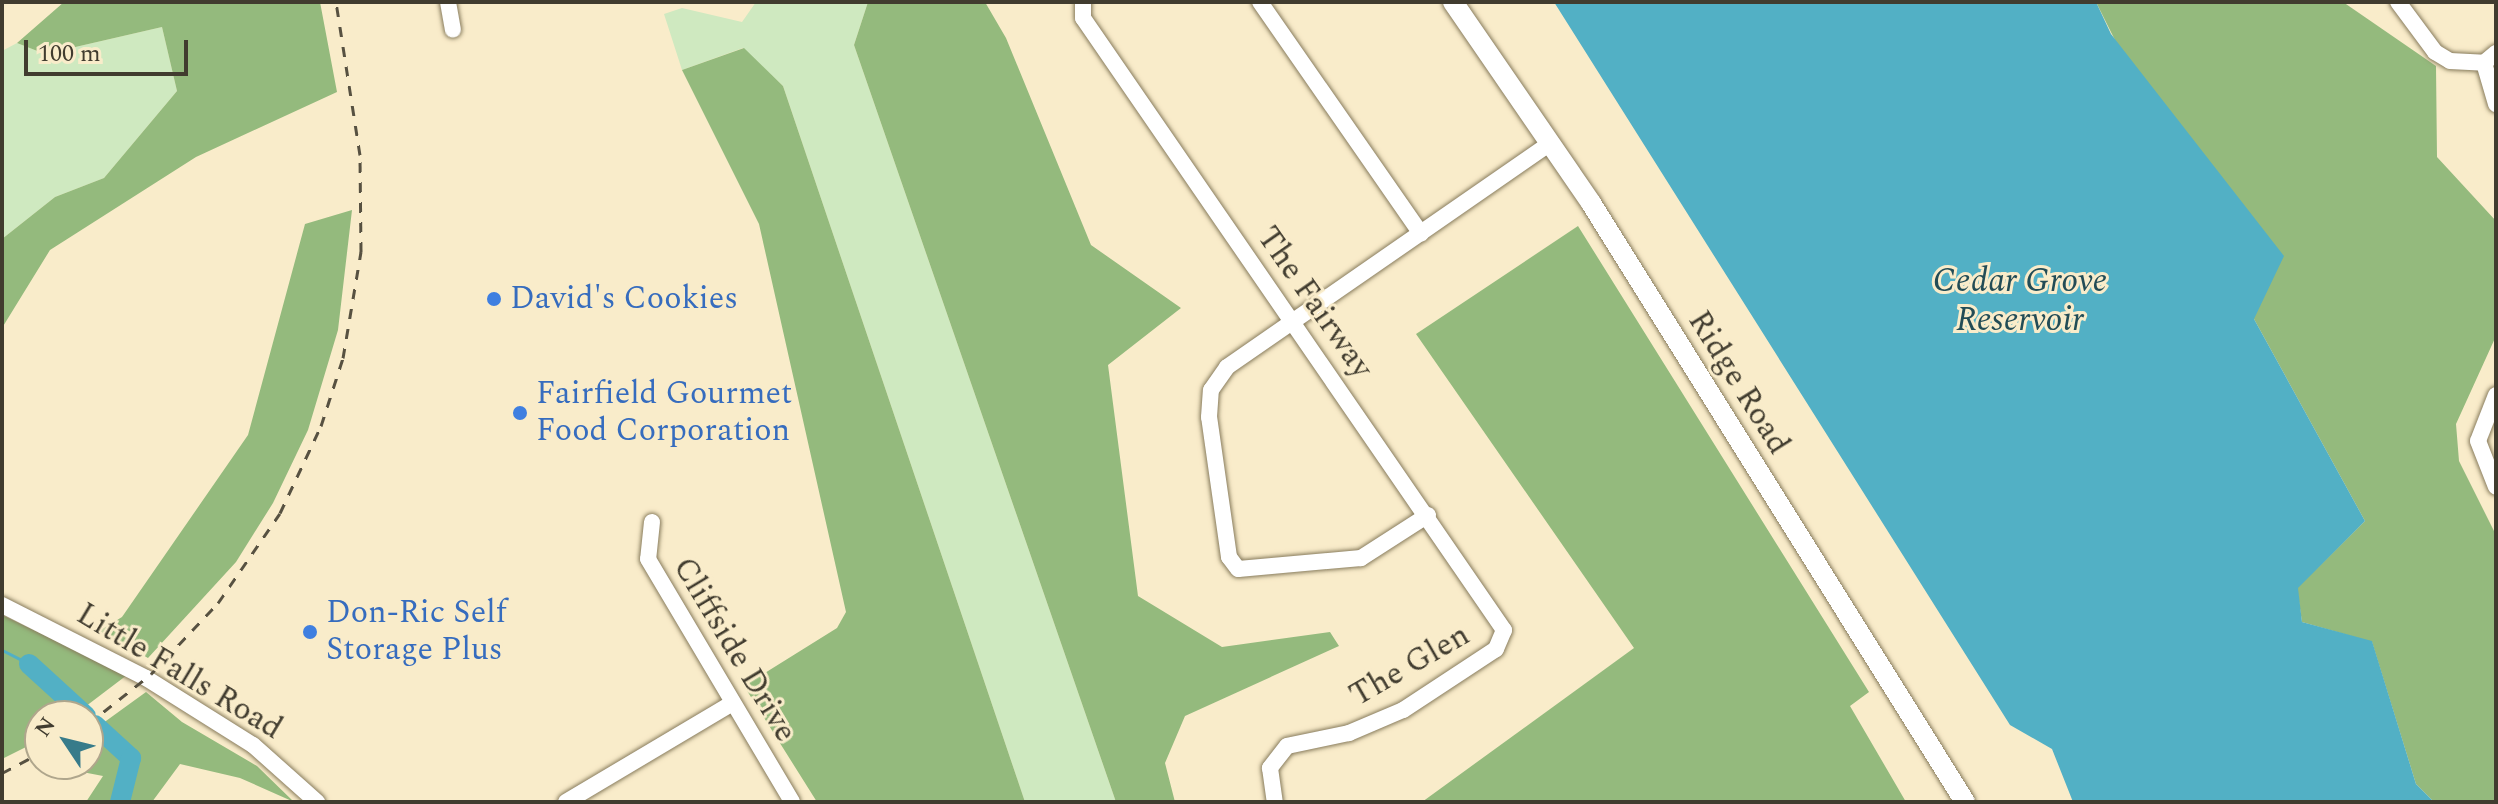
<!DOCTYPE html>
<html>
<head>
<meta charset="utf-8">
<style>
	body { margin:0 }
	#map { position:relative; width:2498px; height:804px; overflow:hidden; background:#f9ecca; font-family:Spectral,serif }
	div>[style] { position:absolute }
	.green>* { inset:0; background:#cfe9c0 }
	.forest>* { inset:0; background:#94ba7d }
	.water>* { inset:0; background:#52b0c5 }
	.stream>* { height:3px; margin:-1.5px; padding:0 1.5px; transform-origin:1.5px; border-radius:1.5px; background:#52b0c5 }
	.river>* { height:20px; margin:-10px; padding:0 10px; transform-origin:10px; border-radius:10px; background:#52b0c5 }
	.roads { filter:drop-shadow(0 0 2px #887c5d) drop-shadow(0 0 2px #887c5d) }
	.minor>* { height:16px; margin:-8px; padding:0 8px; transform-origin:8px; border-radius:8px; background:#fff }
	.major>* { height:20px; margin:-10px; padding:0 10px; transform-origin:10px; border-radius:10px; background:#fff }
	.rail>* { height:3px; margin-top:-1.5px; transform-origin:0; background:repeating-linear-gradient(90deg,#575141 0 10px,transparent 0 20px) }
	.dots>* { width:22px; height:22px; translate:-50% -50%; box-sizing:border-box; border:4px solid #f9ecca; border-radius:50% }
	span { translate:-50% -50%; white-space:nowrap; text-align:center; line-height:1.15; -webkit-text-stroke:6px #f9ecca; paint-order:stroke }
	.shop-label { font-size:32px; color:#366cbe }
	.left { translate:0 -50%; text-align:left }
	.street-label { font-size:32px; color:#413c2f }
	.water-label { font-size:34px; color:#224c56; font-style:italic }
	.frame { position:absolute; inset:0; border:4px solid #413c2f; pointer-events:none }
	.north { position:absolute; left:24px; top:700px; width:80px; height:80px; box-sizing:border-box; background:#f9ecca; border:2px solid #afa68c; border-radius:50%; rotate:305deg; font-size:22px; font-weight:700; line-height:32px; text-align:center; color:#413c2f }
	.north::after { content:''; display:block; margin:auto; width:28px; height:36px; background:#377b8a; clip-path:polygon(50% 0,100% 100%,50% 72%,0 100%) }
	.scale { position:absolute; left:24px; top:40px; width:164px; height:36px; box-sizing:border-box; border:4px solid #413c2f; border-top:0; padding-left:10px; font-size:24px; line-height:28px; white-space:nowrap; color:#413c2f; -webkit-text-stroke:6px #f9ecca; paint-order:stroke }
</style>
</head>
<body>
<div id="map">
	<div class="green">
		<div style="clip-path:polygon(756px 2px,868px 2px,854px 45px,1116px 802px,1025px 802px,783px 86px,743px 48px,682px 70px,664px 14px,682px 8px,742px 22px)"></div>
		<div style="clip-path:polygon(162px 27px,177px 91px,104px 178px,55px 197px,2px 239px,2px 51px,17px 43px,45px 54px)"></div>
	</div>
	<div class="forest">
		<div style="clip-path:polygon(64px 2px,320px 2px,337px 92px,196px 157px,50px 250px,2px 328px,2px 239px,55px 197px,104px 178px,177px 91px,162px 27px,45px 54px,17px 43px)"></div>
		<div style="clip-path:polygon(868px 2px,985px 2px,1006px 38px,1091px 245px,1181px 308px,1108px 365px,1138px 596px,1222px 647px,1330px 632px,1339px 646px,1185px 716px,1165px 763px,1175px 802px,1116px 802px,854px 45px)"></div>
		<div style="clip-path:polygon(2096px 2px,2343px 2px,2436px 66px,2437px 157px,2496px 221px,2496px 336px,2456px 424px,2459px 461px,2496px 535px,2496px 802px,2434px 802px,2416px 784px,2372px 642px,2302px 622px,2297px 588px,2365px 521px,2254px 319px)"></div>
		<div style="clip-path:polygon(744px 48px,783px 86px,1025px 802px,817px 802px,744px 686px,837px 628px,846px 612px,759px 224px,682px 70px)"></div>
		<div style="clip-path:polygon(352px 210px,338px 330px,308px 430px,273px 503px,236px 562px,148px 658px,99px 631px,122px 617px,248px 435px,305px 224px)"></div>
		<div style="clip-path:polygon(1578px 226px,1869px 692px,1850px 706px,1906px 802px,1422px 802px,1634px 648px,1416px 334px)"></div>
		<div style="clip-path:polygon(2px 615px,127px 675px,73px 716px,40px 716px,40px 740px,2px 759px)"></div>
		<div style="clip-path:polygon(146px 692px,182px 722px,257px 766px,294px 802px,240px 778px,180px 764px,152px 802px,86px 802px,103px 776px,46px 765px,88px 764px,88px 734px)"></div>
	</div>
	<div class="water">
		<div style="clip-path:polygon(1554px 2px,2096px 2px,2111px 34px,2284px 256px,2254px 319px,2365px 521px,2298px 588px,2302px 622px,2372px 641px,2416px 784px,2434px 802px,2073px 802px,2052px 749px,2010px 725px)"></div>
	</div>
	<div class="stream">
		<div style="left:2px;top:650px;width:30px;rotate:27deg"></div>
	</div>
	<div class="river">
		<div style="left:29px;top:664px;width:77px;rotate:42.4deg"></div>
		<div style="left:95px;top:725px;width:49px;rotate:42.5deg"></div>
		<div style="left:131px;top:758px;width:45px;rotate:104deg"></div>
	</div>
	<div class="roads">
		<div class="minor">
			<div style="left:448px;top:2px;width:28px;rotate:80deg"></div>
			<div style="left:1083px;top:2px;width:16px;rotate:90deg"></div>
			<div style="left:1083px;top:18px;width:743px;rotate:55.48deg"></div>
			<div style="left:1504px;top:630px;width:21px;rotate:113deg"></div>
			<div style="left:1496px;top:649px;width:111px;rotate:146.7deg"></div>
			<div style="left:1403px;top:710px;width:59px;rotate:156.9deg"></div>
			<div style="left:1349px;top:733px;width:63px;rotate:168.2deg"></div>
			<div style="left:1287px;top:746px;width:28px;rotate:128deg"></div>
			<div style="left:1270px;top:768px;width:34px;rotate:82deg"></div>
			<div style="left:1260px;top:2px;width:282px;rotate:55.2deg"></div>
			<div style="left:2398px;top:2px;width:62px;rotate:53.5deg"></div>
			<div style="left:2435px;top:52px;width:17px;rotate:31deg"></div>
			<div style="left:2450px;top:61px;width:34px;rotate:3deg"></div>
			<div style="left:2484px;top:63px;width:16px;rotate:-40deg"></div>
			<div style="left:2484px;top:63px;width:43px;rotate:73.7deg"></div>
			<div style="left:2496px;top:395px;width:49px;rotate:111.4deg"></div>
			<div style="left:2478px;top:441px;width:49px;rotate:68.6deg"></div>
			<div style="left:1428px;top:515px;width:80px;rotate:147.3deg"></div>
			<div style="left:1361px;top:558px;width:123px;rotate:174.9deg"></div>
			<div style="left:1238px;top:569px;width:15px;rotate:-127deg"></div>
			<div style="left:1229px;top:557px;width:141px;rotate:-98.1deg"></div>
			<div style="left:1209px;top:417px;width:27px;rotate:-86deg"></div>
			<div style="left:1211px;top:390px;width:28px;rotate:-55deg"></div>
			<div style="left:1227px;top:367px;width:393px;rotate:-34.7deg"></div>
			<div style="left:652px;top:522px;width:37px;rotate:96deg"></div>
			<div style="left:648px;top:559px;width:282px;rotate:59.3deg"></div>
			<div style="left:2px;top:605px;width:161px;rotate:26.9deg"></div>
			<div style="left:146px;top:678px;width:126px;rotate:32.1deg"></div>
			<div style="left:253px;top:745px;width:86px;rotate:41.7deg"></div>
			<div style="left:566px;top:802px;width:194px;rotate:-30.7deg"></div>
		</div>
		<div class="major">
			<div style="left:1453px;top:2px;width:244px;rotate:55.5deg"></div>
			<div style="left:1591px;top:203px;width:706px;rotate:58.02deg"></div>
		</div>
	</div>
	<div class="rail">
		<div style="left:88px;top:724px;width:80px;rotate:-38.4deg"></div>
		<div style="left:151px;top:674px;width:98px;rotate:-46.7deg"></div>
		<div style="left:218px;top:603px;width:109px;rotate:-55.4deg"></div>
		<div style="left:280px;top:513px;width:96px;rotate:-64.8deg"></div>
		<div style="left:321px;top:426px;width:71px;rotate:-72.1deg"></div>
		<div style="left:343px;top:358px;width:108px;rotate:-80.4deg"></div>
		<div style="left:361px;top:252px;width:97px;rotate:-90.6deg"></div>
		<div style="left:360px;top:155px;width:155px;rotate:-98.9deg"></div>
		<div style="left:2px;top:773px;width:43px;rotate:-27.8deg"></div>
	</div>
	<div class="dots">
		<div style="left:494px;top:299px;background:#3f7fe0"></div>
		<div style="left:520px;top:413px;background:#3f7fe0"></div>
		<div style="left:310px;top:632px;background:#3f7fe0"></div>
	</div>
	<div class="shop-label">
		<span class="left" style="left:510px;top:299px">David's Cookies</span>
		<span class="left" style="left:536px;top:413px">Fairfield Gourmet<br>Food Corporation</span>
		<span class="left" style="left:326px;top:632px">Don-Ric Self<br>Storage Plus</span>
	</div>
	<div class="street-label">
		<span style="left:1314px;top:303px;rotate:55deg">The Fairway</span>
		<span style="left:1738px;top:383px;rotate:58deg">Ridge Road</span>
		<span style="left:734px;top:650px;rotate:59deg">Cliffside Drive</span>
		<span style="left:1410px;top:666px;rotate:-30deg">The Glen</span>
		<span style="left:179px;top:672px;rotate:31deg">Little Falls Road</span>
	</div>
	<div class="water-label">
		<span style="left:2020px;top:301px">Cedar Grove<br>Reservoir</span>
	</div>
	<div class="frame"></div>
	<div class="north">N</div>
	<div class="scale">100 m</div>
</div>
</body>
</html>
